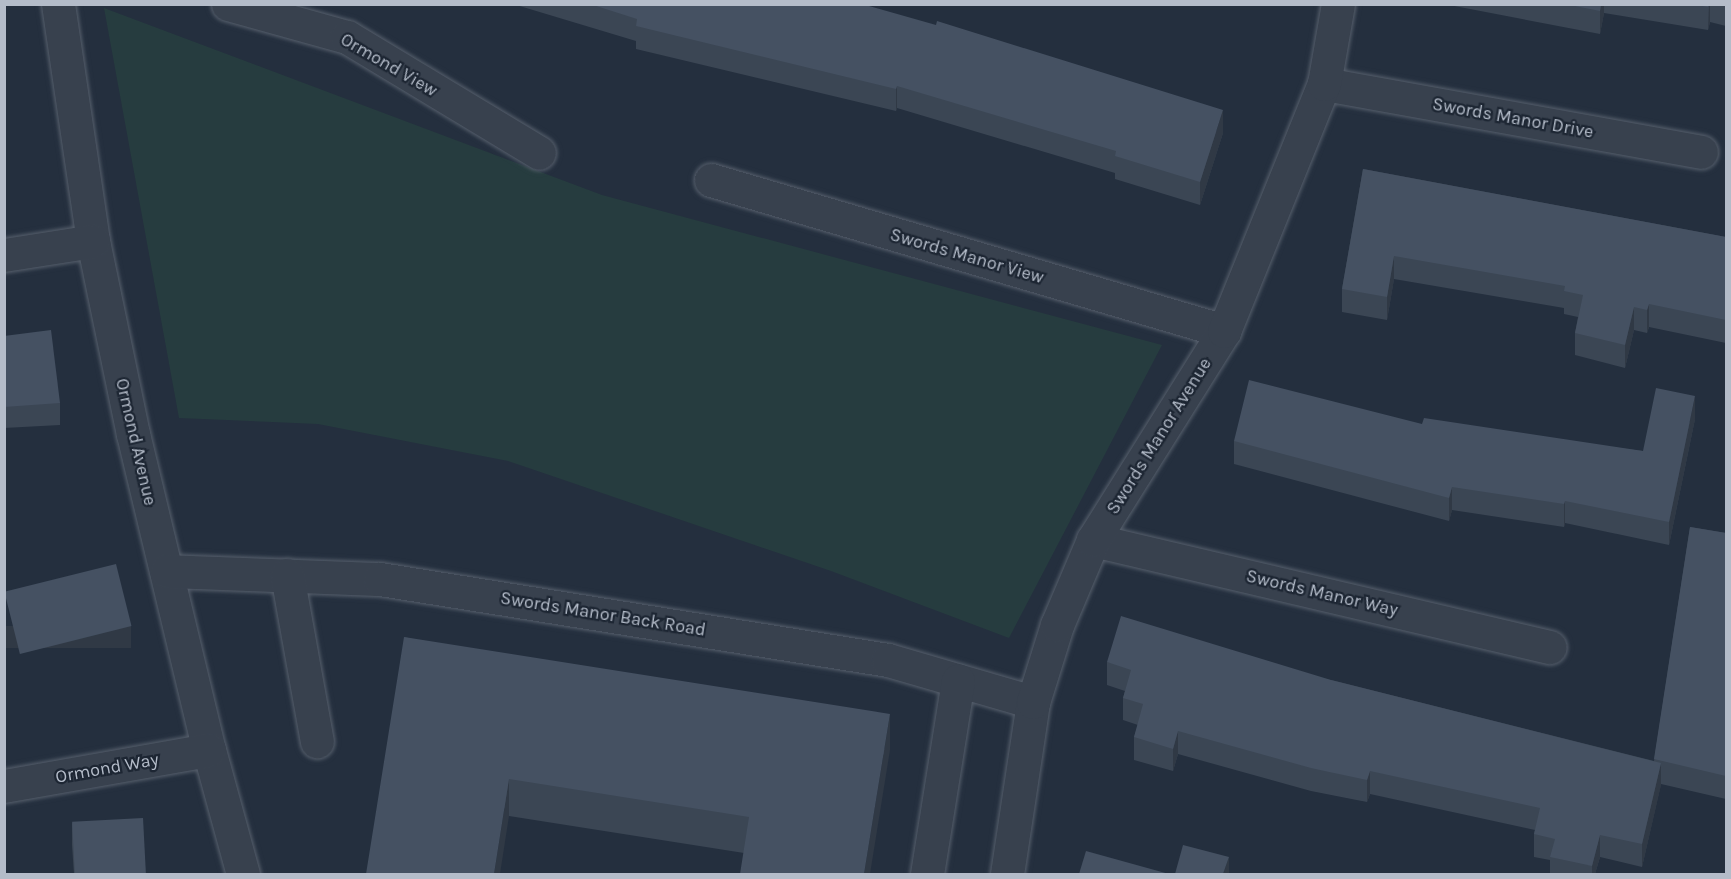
<!DOCTYPE html>
<html>
<head>
<meta charset="utf-8">
<style>
	body { margin:0 }
	#map { position:relative; width:1731px; height:879px; overflow:hidden; background:#242f3e; font-family:Karla,sans-serif }
	div>[style] { position:absolute }
	.green>* { inset:0; background:#263c3f }
	.roads { filter:drop-shadow(0 0 2px #565f6c) drop-shadow(0 0 2px #565f6c) }
	.minor>* { height:33px; margin:-16.5px; padding:0 16.5px; transform-origin:16.5px; border-radius:16.5px; background:#38414e }
	.wall>* { inset:0; background:#3b4654 }
	.shaded-wall>* { inset:0; background:#303945; transform-origin:0 0 }
	.building>* { inset:0; background:#455162; transform-origin:0 0 }
	span { translate:-50% -50%; white-space:nowrap; text-align:center; line-height:1.15; -webkit-text-stroke:4.5px #1d2633; paint-order:stroke }
	.street-label { font-size:18px; color:#b4bcc9 }
	.frame { position:absolute; inset:0; border:6px solid #b4bcc9; pointer-events:none }
</style>
</head>
<body>
<div id="map">
	<div class="green">
		<div style="clip-path:polygon(104px 8px,602px 195px,1162px 345px,1009px 638px,831px 571px,508px 461px,318px 424px,179px 418px)"></div>
	</div>
	<div class="roads">
		<div class="minor">
			<div style="left:58px;top:4px;width:240px;rotate:81.6deg"></div>
			<div style="left:93px;top:241px;width:197px;rotate:78.3deg"></div>
			<div style="left:133px;top:434px;width:325px;rotate:76.5deg"></div>
			<div style="left:209px;top:750px;width:129px;rotate:74.7deg"></div>
			<div style="left:228px;top:4px;width:123px;rotate:15.5deg"></div>
			<div style="left:347px;top:37px;width:224px;rotate:31.1deg"></div>
			<div style="left:1324px;top:84px;width:383px;rotate:10.2deg"></div>
			<div style="left:711px;top:180px;width:535px;rotate:16.4deg"></div>
			<div style="left:4px;top:255px;width:90px;rotate:-8.9deg"></div>
			<div style="left:1093px;top:540px;width:469px;rotate:13.2deg"></div>
			<div style="left:167px;top:571px;width:213px;rotate:2.2deg"></div>
			<div style="left:380px;top:579px;width:514px;rotate:9.06deg"></div>
			<div style="left:888px;top:660px;width:151px;rotate:16.2deg"></div>
			<div style="left:287px;top:575px;width:169px;rotate:79.8deg"></div>
			<div style="left:4px;top:786px;width:208px;rotate:-10deg"></div>
			<div style="left:927px;top:874px;width:196px;rotate:-80.9deg"></div>
			<div style="left:1007px;top:874px;width:174px;rotate:-81.4deg"></div>
			<div style="left:1033px;top:702px;width:81px;rotate:-72.7deg"></div>
			<div style="left:1057px;top:625px;width:92px;rotate:-67deg"></div>
			<div style="left:1093px;top:540px;width:247px;rotate:-57.9deg"></div>
			<div style="left:1224px;top:331px;width:266px;rotate:-68deg"></div>
			<div style="left:1324px;top:84px;width:81px;rotate:-80.1deg"></div>
		</div>
	</div>
	<div class="wall">
		<div style="clip-path:polygon(513px 4px,862px 4px,1223px 133px,1200px 205px,1115px 179px,1115px 173px,897px 108px,896px 111px,636px 49px,636px 41px)"></div>
		<div style="clip-path:polygon(1444px 4px,1726px 4px,1726px 26px,1710px 22px,1708px 30px,1604px 13px,1600px 34px)"></div>
		<div style="clip-path:polygon(1363px 169px,1726px 237px,1726px 343px,1649px 327px,1647px 333px,1634px 330px,1625px 368px,1575px 355px,1575px 333px,1578px 317px,1564px 314px,1564px 308px,1394px 279px,1387px 320px,1342px 312px,1342px 289px)"></div>
		<div style="clip-path:polygon(4px 336px,60px 403px,60px 425px,4px 428px)"></div>
		<div style="clip-path:polygon(1695px 419px,1669px 545px,1565px 523px,1564px 527px,1452px 510px,1449px 521px,1234px 464px,1234px 441px,1422px 424px,1643px 451px)"></div>
		<div style="clip-path:polygon(1690px 527px,1726px 533px,1726px 799px,1661px 784px,1642px 867px,1600px 857px,1595px 874px,1550px 874px,1550px 860px,1534px 857px,1534px 834px,1535px 830px,1370px 794px,1367px 802px,1311px 791px,1178px 754px,1173px 771px,1134px 760px,1134px 737px,1138px 725px,1123px 720px,1123px 698px,1125px 691px,1107px 685px,1107px 662px,1331px 680px,1654px 761px)"></div>
		<div style="clip-path:polygon(404px 637px,890px 750px,744px 853px,509px 816px)"></div>
		<div style="clip-path:polygon(72px 823px,146px 874px,74px 874px,72px 845px)"></div>
	</div>
	<div class="shaded-wall">
		<div style="clip-path:polygon(1601px 4px,1604px 4px,1604px 13px,1600px 34px,1600px 11px)"></div>
		<div style="clip-path:polygon(1709px 4px,1710px 4px,1710px 22px,1708px 30px)"></div>
		<div style="clip-path:polygon(897px 86px,897px 108px,896px 111px,896px 89px)"></div>
		<div style="clip-path:polygon(1223px 110px,1223px 133px,1200px 205px,1200px 182px)"></div>
		<div style="clip-path:polygon(1394px 256px,1394px 279px,1387px 320px,1387px 297px)"></div>
		<div style="clip-path:polygon(1649px 304px,1649px 327px,1647px 333px,1647px 310px)"></div>
		<div style="clip-path:polygon(1634px 307px,1634px 330px,1625px 368px,1625px 345px)"></div>
		<div style="clip-path:polygon(1695px 396px,1695px 419px,1669px 545px,1669px 522px)"></div>
		<div style="clip-path:polygon(1452px 487px,1452px 510px,1449px 521px,1449px 498px)"></div>
		<div style="clip-path:polygon(1565px 501px,1565px 523px,1564px 527px,1564px 504px)"></div>
		<div style="left:131px;top:626px;width:22px;height:130px;rotate:90deg"></div>
		<div style="clip-path:polygon(890px 714px,890px 750px,870px 874px,864px 874px)"></div>
		<div style="clip-path:polygon(1178px 731px,1178px 754px,1173px 771px,1173px 749px)"></div>
		<div style="clip-path:polygon(1661px 763px,1661px 785px,1642px 867px,1642px 844px)"></div>
		<div style="clip-path:polygon(1370px 771px,1370px 794px,1367px 802px,1367px 780px)"></div>
		<div style="clip-path:polygon(509px 779px,509px 816px,500px 874px,494px 874px)"></div>
		<div style="clip-path:polygon(1600px 835px,1600px 857px,1595px 874px,1592px 874px,1592px 866px)"></div>
		<div style="clip-path:polygon(1229px 857px,1229px 874px,1223px 874px)"></div>
	</div>
	<div class="building">
		<div style="clip-path:polygon(590px 4px,862px 4px,936px 25px,937px 21px,1223px 110px,1200px 182px,1115px 156px,1116px 151px,897px 86px,896px 89px,636px 26px,637px 19px)"></div>
		<div style="clip-path:polygon(1565px 4px,1601px 4px,1600px 11px)"></div>
		<div style="clip-path:polygon(1692px 4px,1709px 4px,1708px 7px)"></div>
		<div style="clip-path:polygon(1363px 169px,1726px 237px,1726px 320px,1649px 304px,1647px 310px,1634px 307px,1625px 345px,1575px 333px,1583px 295px,1564px 291px,1565px 286px,1394px 256px,1387px 297px,1342px 289px)"></div>
		<div style="clip-path:polygon(51px 330px,60px 403px,4px 407px,4px 336px)"></div>
		<div style="clip-path:polygon(1249px 380px,1422px 424px,1424px 418px,1643px 451px,1656px 388px,1695px 396px,1669px 522px,1565px 501px,1564px 504px,1452px 487px,1449px 498px,1234px 441px)"></div>
		<div style="clip-path:polygon(1690px 527px,1726px 533px,1726px 776px,1654px 759px)"></div>
		<div style="left:116px;top:564px;width:64px;height:115px;rotate:76deg"></div>
		<div style="clip-path:polygon(1121px 616px,1331px 680px,1661px 763px,1642px 844px,1600px 835px,1592px 866px,1550px 857px,1555px 839px,1534px 834px,1540px 808px,1370px 771px,1367px 780px,1311px 768px,1178px 731px,1173px 749px,1134px 737px,1143px 704px,1123px 698px,1131px 670px,1107px 662px)"></div>
		<div style="clip-path:polygon(404px 637px,890px 714px,864px 874px,740px 874px,749px 817px,509px 779px,494px 874px,366px 874px)"></div>
		<div style="left:143px;top:818px;width:56px;height:71px;rotate:87deg"></div>
		<div style="clip-path:polygon(1183px 845px,1229px 857px,1223px 874px,1175px 874px)"></div>
		<div style="clip-path:polygon(1086px 851px,1169px 874px,1079px 874px)"></div>
	</div>
	<div class="street-label">
		<span style="left:389px;top:65px;rotate:30deg">Ormond View</span>
		<span style="left:1513px;top:118px;rotate:10deg">Swords Manor Drive</span>
		<span style="left:967px;top:256px;rotate:16deg">Swords Manor View</span>
		<span style="left:1159px;top:436px;rotate:-58deg">Swords Manor Avenue</span>
		<span style="left:136px;top:442px;rotate:77deg">Ormond Avenue</span>
		<span style="left:1322px;top:593px;rotate:13deg">Swords Manor Way</span>
		<span style="left:603px;top:614px;rotate:9deg">Swords Manor Back Road</span>
		<span style="left:107px;top:768px;rotate:-10deg">Ormond Way</span>
	</div>
	<div class="frame"></div>
</div>
</body>
</html>
